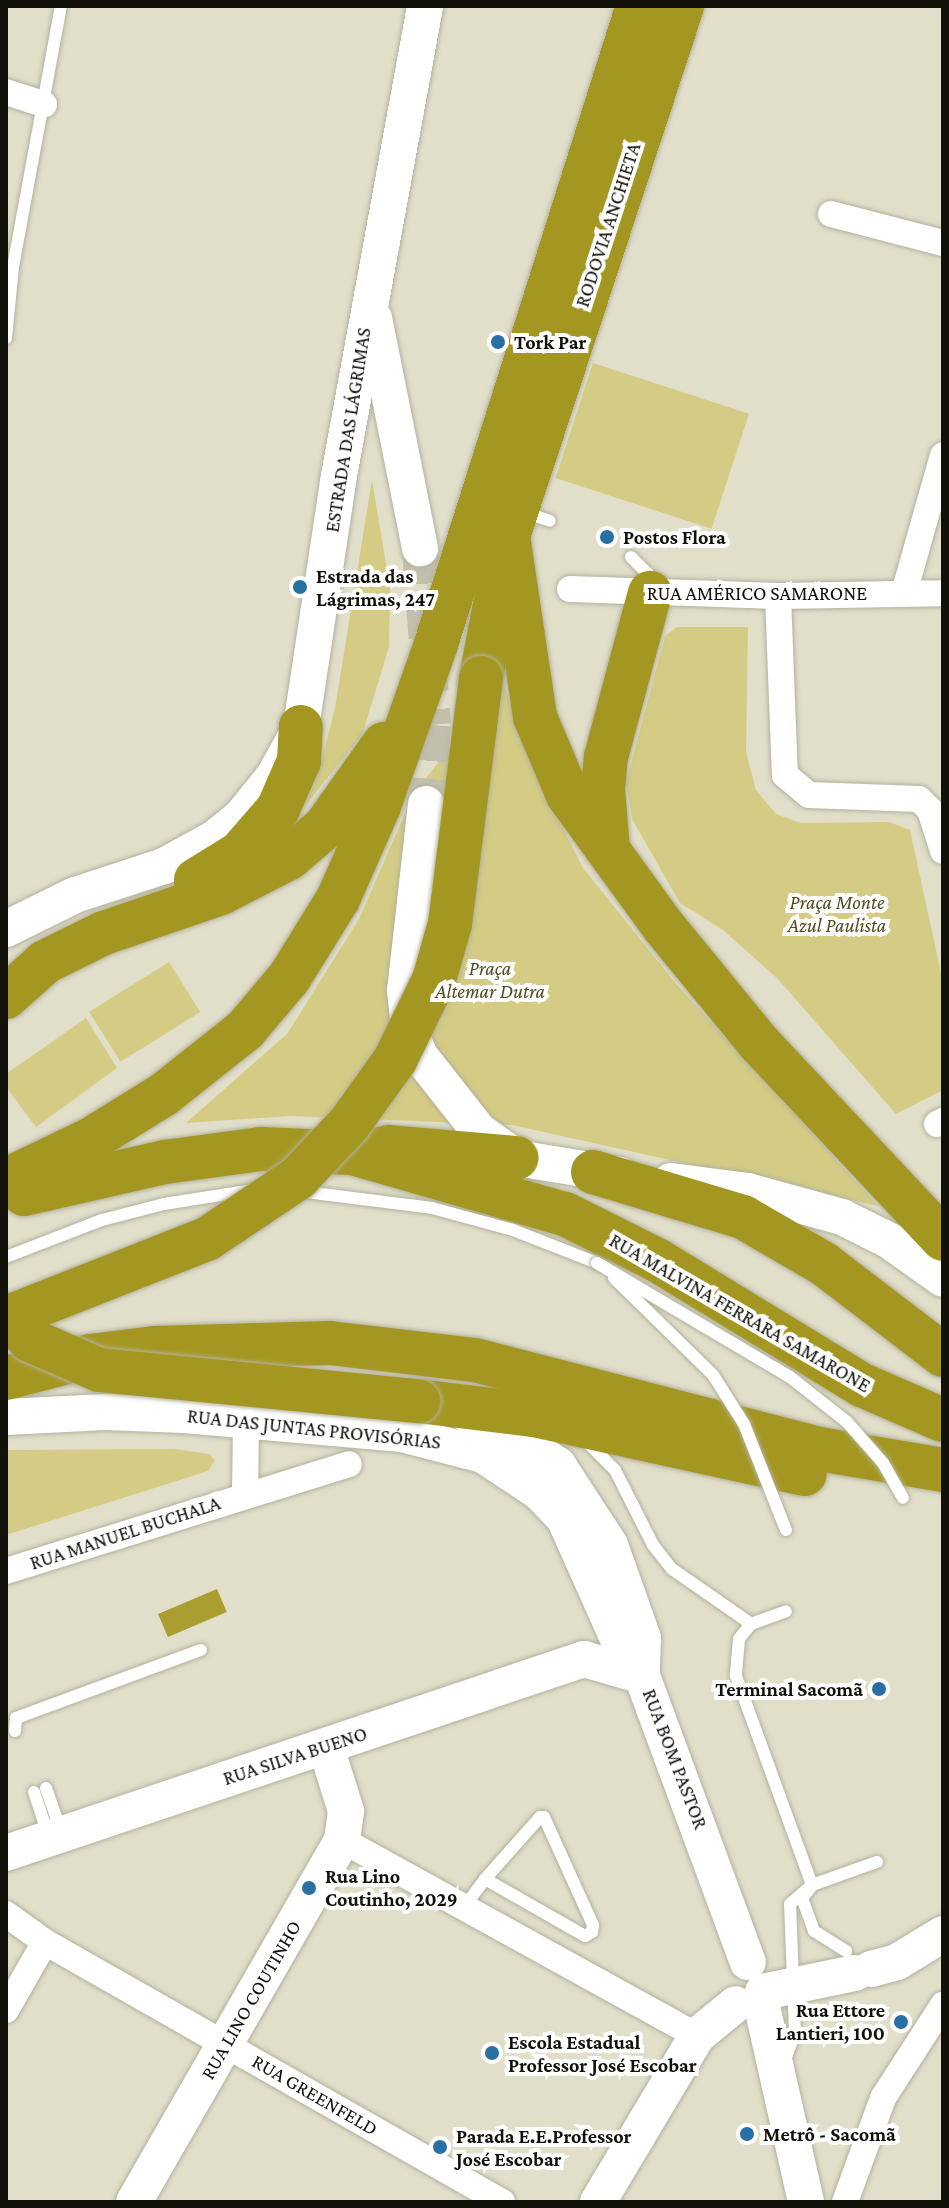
<!DOCTYPE html>
<html>
<head>
<meta charset="utf-8">
<style>
	body { margin:0 }
	#map { position:relative; width:949px; height:2208px; overflow:hidden; background:#e1dfca; font-family:"Crimson Pro",serif }
	div>[style] { position:absolute }
	.green>* { inset:0; background:#d4cc85; transform-origin:0 0 }
	.water>* { inset:0; background:#aa9e31; transform-origin:0 0 }
	.secondary-tunnel>* { height:36px; margin-top:-18px; transform-origin:0; background:repeating-linear-gradient(90deg,#c2c0ad 0 36px,transparent 0 54px) }
	.roads { filter:drop-shadow(0 0 2px #b3b19d) drop-shadow(0 0 2px #b3b19d) }
	.lane>* { height:12px; margin:-6px; padding:0 6px; transform-origin:6px; border-radius:6px; background:#fff }
	.street>* { height:26px; margin:-13px; padding:0 13px; transform-origin:13px; border-radius:13px; background:#fff }
	.secondary>* { height:36px; margin:-18px; padding:0 18px; transform-origin:18px; border-radius:18px; background:#fff }
	.highway>* { height:44px; margin:-22px; padding:0 22px; transform-origin:22px; border-radius:22px; background:#a49721 }
	.bridges { filter:drop-shadow(0 0 2px #b3b19d) drop-shadow(0 0 2px #b3b19d) }
	.lane-bridge>* { height:12px; margin:-6px; padding:0 6px; transform-origin:6px; border-radius:6px; background:#fff }
	.highway-bridge>* { height:44px; margin:-22px; padding:0 22px; transform-origin:22px; border-radius:22px; background:#a49721 }
	.dots>* { width:22px; height:22px; translate:-50% -50%; box-sizing:border-box; border:4px solid #fff; border-radius:50% }
	span { translate:-50% -50%; white-space:nowrap; text-align:center; line-height:1.15; -webkit-text-stroke:8px #fff; paint-order:stroke }
	.street-label { font-size:20px; color:#111009 }
	.poi-label { font-size:20px; color:#111009; font-weight:700 }
	.left { translate:0 -50%; text-align:left }
	.right { translate:-100% -50%; text-align:right }
	.park-label { font-size:20px; color:#524d21; font-style:italic }
	.frame { position:absolute; inset:0; border:8px solid #111009; pointer-events:none }
</style>
</head>
<body>
<div id="map">
	<div class="green">
		<div style="left:593px;top:363px;width:164px;height:121px;rotate:18deg"></div>
		<div style="clip-path:polygon(372px 480px,390px 588px,389px 647px,362px 735px,305px 806px,318px 775px,335px 708px)"></div>
		<div style="clip-path:polygon(677px 627px,748px 627px,746px 752px,756px 790px,776px 814px,801px 823px,889px 822px,910px 830px,943px 982px,943px 1090px,896px 1114px,778px 979px,723px 930px,680px 903px,632px 819px,626px 782px,665px 636px)"></div>
		<div style="clip-path:polygon(503px 682px,539px 780px,583px 868px,678px 986px,878px 1206px,512px 1125px,291px 1116px,186px 1123px,287px 1034px,359px 919px,414px 793px)"></div>
		<div style="left:169px;top:962px;width:59px;height:94px;rotate:58deg"></div>
		<div style="clip-path:polygon(86px 1018px,117px 1068px,36px 1127px,6px 1087px,6px 1074px)"></div>
		<div style="clip-path:polygon(175px 1449px,209px 1454px,215px 1460px,208px 1471px,6px 1535px,6px 1450px)"></div>
	</div>
	<div class="water">
		<div style="left:217px;top:1589px;width:25px;height:64px;rotate:67deg"></div>
	</div>
	<div class="secondary-tunnel">
		<div style="left:420px;top:548px;width:177px;rotate:85.8deg"></div>
		<div style="left:433px;top:725px;width:79px;rotate:95.1deg"></div>
	</div>
	<div class="roads">
		<div class="lane">
			<div style="left:6px;top:338px;width:71px;rotate:-84.4deg"></div>
			<div style="left:13px;top:267px;width:265px;rotate:-79.6deg"></div>
			<div style="left:523px;top:512px;width:28px;rotate:18deg"></div>
			<div style="left:631px;top:557px;width:24px;rotate:45deg"></div>
			<div style="left:648px;top:574px;width:12px;rotate:76deg"></div>
			<div style="left:298px;top:1191px;width:135px;rotate:7.2deg"></div>
			<div style="left:432px;top:1208px;width:84px;rotate:15.2deg"></div>
			<div style="left:513px;top:1230px;width:90px;rotate:21.4deg"></div>
			<div style="left:6px;top:1257px;width:103px;rotate:-21.1deg"></div>
			<div style="left:102px;top:1220px;width:64px;rotate:-14.5deg"></div>
			<div style="left:164px;top:1204px;width:89px;rotate:-9deg"></div>
			<div style="left:589px;top:1444px;width:37px;rotate:45deg"></div>
			<div style="left:615px;top:1470px;width:84px;rotate:63.1deg"></div>
			<div style="left:653px;top:1545px;width:31px;rotate:52deg"></div>
			<div style="left:672px;top:1569px;width:96px;rotate:34.8deg"></div>
			<div style="left:751px;top:1624px;width:19px;rotate:129deg"></div>
			<div style="left:739px;top:1639px;width:37px;rotate:95deg"></div>
			<div style="left:736px;top:1676px;width:222px;rotate:70deg"></div>
			<div style="left:751px;top:1624px;width:37px;rotate:-20deg"></div>
			<div style="left:15px;top:1731px;width:13px;rotate:-86deg"></div>
			<div style="left:16px;top:1718px;width:197px;rotate:-20.2deg"></div>
			<div style="left:46px;top:1788px;width:46px;rotate:70.8deg"></div>
			<div style="left:34px;top:1792px;width:44px;rotate:71.6deg"></div>
			<div style="left:811px;top:1887px;width:14px;rotate:129deg"></div>
			<div style="left:802px;top:1898px;width:35px;rotate:70deg"></div>
			<div style="left:814px;top:1931px;width:38px;rotate:32deg"></div>
			<div style="left:464px;top:1907px;width:35px;rotate:-53deg"></div>
			<div style="left:485px;top:1879px;width:83px;rotate:-48.4deg"></div>
			<div style="left:540px;top:1817px;width:4px"></div>
			<div style="left:544px;top:1817px;width:119px;rotate:65.6deg"></div>
			<div style="left:593px;top:1925px;width:7px;rotate:98deg"></div>
			<div style="left:592px;top:1932px;width:8px;rotate:150deg"></div>
			<div style="left:585px;top:1936px;width:115px;rotate:-150.3deg"></div>
			<div style="left:785px;top:2060px;width:29px;rotate:-70deg"></div>
			<div style="left:795px;top:2033px;width:129px;rotate:-92.2deg"></div>
			<div style="left:790px;top:1904px;width:29px;rotate:-41deg"></div>
			<div style="left:812px;top:1885px;width:69px;rotate:-19.5deg"></div>
		</div>
		<div class="street">
			<div style="left:6px;top:92px;width:40px;rotate:18deg"></div>
			<div style="left:831px;top:214px;width:116px;rotate:14.5deg"></div>
			<div style="left:570px;top:589px;width:208px;rotate:1.9deg"></div>
			<div style="left:778px;top:596px;width:165px;rotate:-1deg"></div>
			<div style="left:904px;top:593px;width:143px;rotate:-74.2deg"></div>
			<div style="left:778px;top:596px;width:179px;rotate:87.8deg"></div>
			<div style="left:785px;top:775px;width:31px;rotate:40deg"></div>
			<div style="left:809px;top:795px;width:110px;rotate:2.1deg"></div>
			<div style="left:919px;top:799px;width:16px;rotate:45deg"></div>
			<div style="left:930px;top:810px;width:43px;rotate:72.4deg"></div>
			<div style="left:937px;top:1124px;width:7px;rotate:-27deg"></div>
			<div style="left:245px;top:1495px;width:73px;rotate:-89.2deg"></div>
			<div style="left:6px;top:1571px;width:359px;rotate:-17.3deg"></div>
			<div style="left:342px;top:1840px;width:406px;rotate:28.9deg"></div>
			<div style="left:6px;top:1914px;width:48px;rotate:35.7deg"></div>
			<div style="left:45px;top:1942px;width:526px;rotate:29.64deg"></div>
			<div style="left:6px;top:2010px;width:78px;rotate:-60.2deg"></div>
			<div style="left:845px;top:2202px;width:111px;rotate:-69.9deg"></div>
			<div style="left:883px;top:2098px;width:111px;rotate:-57.2deg"></div>
		</div>
		<div class="secondary">
			<div style="left:374px;top:318px;width:235px;rotate:78.7deg"></div>
			<div style="left:426px;top:804px;width:187px;rotate:96.4deg"></div>
			<div style="left:405px;top:990px;width:39px;rotate:84deg"></div>
			<div style="left:409px;top:1029px;width:29px;rotate:68deg"></div>
			<div style="left:420px;top:1056px;width:95px;rotate:51.8deg"></div>
			<div style="left:479px;top:1131px;width:47px;rotate:35.4deg"></div>
			<div style="left:517px;top:1158px;width:104px;rotate:9.4deg"></div>
			<div style="left:6px;top:929px;width:77px;rotate:-26.2deg"></div>
			<div style="left:75px;top:895px;width:94px;rotate:-18deg"></div>
			<div style="left:164px;top:866px;width:58px;rotate:-28.8deg"></div>
			<div style="left:215px;top:838px;width:32px;rotate:-39deg"></div>
			<div style="left:240px;top:818px;width:54px;rotate:-51deg"></div>
			<div style="left:274px;top:776px;width:56px;rotate:-61.1deg"></div>
			<div style="left:301px;top:727px;width:249px;rotate:-81.4deg"></div>
			<div style="left:338px;top:481px;width:483px;rotate:-79.6deg"></div>
			<div style="left:671px;top:1181px;width:78px;rotate:7.4deg"></div>
			<div style="left:748px;top:1191px;width:98px;rotate:15.5deg"></div>
			<div style="left:842px;top:1217px;width:54px;rotate:26.6deg"></div>
			<div style="left:890px;top:1241px;width:65px;rotate:35.6deg"></div>
			<div style="left:467px;top:1414px;width:46px;rotate:24.3deg"></div>
			<div style="left:509px;top:1433px;width:59px;rotate:33.1deg"></div>
			<div style="left:558px;top:1465px;width:95px;rotate:57deg"></div>
			<div style="left:610px;top:1545px;width:99px;rotate:70.5deg"></div>
			<div style="left:643px;top:1638px;width:38px;rotate:92deg"></div>
			<div style="left:642px;top:1676px;width:305px;rotate:69.7deg"></div>
			<div style="left:6px;top:1417px;width:99px;rotate:-2.9deg"></div>
			<div style="left:105px;top:1412px;width:79px;rotate:2.2deg"></div>
			<div style="left:184px;top:1415px;width:219px;rotate:5deg"></div>
			<div style="left:402px;top:1434px;width:84px;rotate:14.5deg"></div>
			<div style="left:483px;top:1455px;width:67px;rotate:33.5deg"></div>
			<div style="left:539px;top:1492px;width:36px;rotate:46deg"></div>
			<div style="left:564px;top:1518px;width:145px;rotate:65.9deg"></div>
			<div style="left:623px;top:1650px;width:32px;rotate:54deg"></div>
			<div style="left:6px;top:1853px;width:610px;rotate:-18.55deg"></div>
			<div style="left:584px;top:1659px;width:60px;rotate:16.3deg"></div>
			<div style="left:871px;top:1969px;width:27px;rotate:-15deg"></div>
			<div style="left:897px;top:1962px;width:54px;rotate:-31.3deg"></div>
			<div style="left:763px;top:1992px;width:94px;rotate:-11.7deg"></div>
			<div style="left:761px;top:2002px;width:205px;rotate:77.3deg"></div>
			<div style="left:134px;top:2202px;width:418px;rotate:-60.1deg"></div>
			<div style="left:342px;top:1840px;width:29px;rotate:-82deg"></div>
			<div style="left:346px;top:1811px;width:67px;rotate:-107.4deg"></div>
			<div style="left:598px;top:2202px;width:193px;rotate:-59.2deg"></div>
			<div style="left:697px;top:2036px;width:50px;rotate:-39.4deg"></div>
		</div>
		<div class="highway">
			<div style="left:508px;top:536px;width:183px;rotate:81.5deg"></div>
			<div style="left:535px;top:717px;width:85px;rotate:67.1deg"></div>
			<div style="left:568px;top:795px;width:163px;rotate:54deg"></div>
			<div style="left:664px;top:927px;width:150px;rotate:50.7deg"></div>
			<div style="left:759px;top:1043px;width:269px;rotate:46.8deg"></div>
			<div style="left:481px;top:678px;width:145px;rotate:-79.2deg"></div>
			<div style="left:508px;top:536px;width:558px;rotate:-71.82deg"></div>
			<div style="left:608px;top:849px;width:59px;rotate:-94.8deg"></div>
			<div style="left:603px;top:790px;width:33px;rotate:-85deg"></div>
			<div style="left:606px;top:757px;width:170px;rotate:-75deg"></div>
			<div style="left:196px;top:880px;width:52px;rotate:-31.5deg"></div>
			<div style="left:240px;top:853px;width:58px;rotate:-49.2deg"></div>
			<div style="left:278px;top:809px;width:52px;rotate:-66.4deg"></div>
			<div style="left:299px;top:761px;width:34px;rotate:-87deg"></div>
			<div style="left:6px;top:997px;width:52px;rotate:-41.9deg"></div>
			<div style="left:45px;top:962px;width:66px;rotate:-26.2deg"></div>
			<div style="left:104px;top:933px;width:124px;rotate:-18.9deg"></div>
			<div style="left:221px;top:893px;width:76px;rotate:-27.2deg"></div>
			<div style="left:289px;top:858px;width:48px;rotate:-40.7deg"></div>
			<div style="left:325px;top:827px;width:102px;rotate:-54.6deg"></div>
			<div style="left:353px;top:1153px;width:221px;rotate:16.1deg"></div>
			<div style="left:565px;top:1214px;width:103px;rotate:26.6deg"></div>
			<div style="left:657px;top:1260px;width:240px;rotate:31.4deg"></div>
			<div style="left:862px;top:1385px;width:88px;rotate:23.4deg"></div>
			<div style="left:593px;top:1172px;width:157px;rotate:16.7deg"></div>
			<div style="left:743px;top:1217px;width:94px;rotate:30.1deg"></div>
			<div style="left:824px;top:1264px;width:150px;rotate:37.4deg"></div>
			<div style="left:6px;top:1180px;width:93px;rotate:-25.5deg"></div>
			<div style="left:90px;top:1140px;width:86px;rotate:-31.7deg"></div>
			<div style="left:163px;top:1095px;width:105px;rotate:-38.4deg"></div>
			<div style="left:245px;top:1030px;width:68px;rotate:-49.8deg"></div>
			<div style="left:289px;top:978px;width:93px;rotate:-58.2deg"></div>
			<div style="left:338px;top:899px;width:102px;rotate:-66.2deg"></div>
			<div style="left:379px;top:806px;width:169px;rotate:-70.6deg"></div>
			<div style="left:435px;top:647px;width:672px;rotate:-72.43deg"></div>
			<div style="left:24px;top:1194px;width:145px;rotate:-12.8deg"></div>
			<div style="left:165px;top:1162px;width:97px;rotate:-7.7deg"></div>
			<div style="left:261px;top:1149px;width:92px;rotate:2.5deg"></div>
			<div style="left:353px;top:1153px;width:36px;rotate:-9deg"></div>
			<div style="left:389px;top:1147px;width:128px;rotate:4.9deg"></div>
			<div style="left:6px;top:1378px;width:87px;rotate:-14.7deg"></div>
			<div style="left:90px;top:1356px;width:65px;rotate:-7deg"></div>
			<div style="left:155px;top:1348px;width:175px;rotate:-1.6deg"></div>
			<div style="left:330px;top:1343px;width:146px;rotate:6.7deg"></div>
			<div style="left:475px;top:1360px;width:355px;rotate:14.5deg"></div>
			<div style="left:819px;top:1449px;width:126px;rotate:9.6deg"></div>
			<div style="left:418px;top:1401px;width:117px;rotate:6.9deg"></div>
			<div style="left:534px;top:1415px;width:277px;rotate:12.3deg"></div>
		</div>
	</div>
	<div class="bridges">
		<div class="lane-bridge">
			<div style="left:597px;top:1263px;width:224px;rotate:30.6deg"></div>
			<div style="left:790px;top:1377px;width:73px;rotate:38.3deg"></div>
			<div style="left:847px;top:1422px;width:55px;rotate:48.7deg"></div>
			<div style="left:883px;top:1463px;width:40px;rotate:60.3deg"></div>
			<div style="left:614px;top:1278px;width:139px;rotate:44.4deg"></div>
			<div style="left:713px;top:1375px;width:58px;rotate:57.7deg"></div>
			<div style="left:744px;top:1424px;width:114px;rotate:68.4deg"></div>
		</div>
		<div class="highway-bridge">
			<div style="left:6px;top:1315px;width:35px;rotate:46deg"></div>
			<div style="left:30px;top:1340px;width:75px;rotate:23.5deg"></div>
			<div style="left:99px;top:1370px;width:321px;rotate:5.6deg"></div>
			<div style="left:6px;top:1318px;width:216px;rotate:-21.5deg"></div>
			<div style="left:207px;top:1239px;width:110px;rotate:-33.8deg"></div>
			<div style="left:298px;top:1178px;width:74px;rotate:-46.6deg"></div>
			<div style="left:349px;top:1124px;width:79px;rotate:-54.3deg"></div>
			<div style="left:395px;top:1060px;width:89px;rotate:-64deg"></div>
			<div style="left:434px;top:980px;width:58px;rotate:-74.1deg"></div>
			<div style="left:450px;top:924px;width:248px;rotate:-82.8deg"></div>
		</div>
	</div>
	<div class="dots">
		<div style="left:498px;top:342px;background:#286fa3"></div>
		<div style="left:607px;top:537px;background:#286fa3"></div>
		<div style="left:300px;top:587px;background:#286fa3"></div>
		<div style="left:879px;top:1689px;background:#286fa3"></div>
		<div style="left:309px;top:1888px;background:#286fa3"></div>
		<div style="left:901px;top:2022px;background:#286fa3"></div>
		<div style="left:492px;top:2053px;background:#286fa3"></div>
		<div style="left:747px;top:2134px;background:#286fa3"></div>
		<div style="left:440px;top:2147px;background:#286fa3"></div>
	</div>
	<div class="street-label">
		<span style="left:608px;top:225px;rotate:-72deg">RODOVIA ANCHIETA</span>
		<span style="left:348px;top:430px;rotate:-81deg">ESTRADA DAS LÁGRIMAS</span>
		<span style="left:757px;top:593px">RUA AMÉRICO SAMARONE</span>
		<span style="left:740px;top:1313px;rotate:30deg">RUA MALVINA FERRARA SAMARONE</span>
		<span style="left:314px;top:1429px;rotate:6deg">RUA DAS JUNTAS PROVISÓRIAS</span>
		<span style="left:125px;top:1533px;rotate:-18deg">RUA MANUEL BUCHALA</span>
		<span style="left:295px;top:1756px;rotate:-18deg">RUA SILVA BUENO</span>
		<span style="left:675px;top:1759px;rotate:69deg">RUA BOM PASTOR</span>
		<span style="left:251px;top:2000px;rotate:-60deg">RUA LINO COUTINHO</span>
		<span style="left:315px;top:2095px;rotate:30deg">RUA GREENFELD</span>
	</div>
	<div class="poi-label">
		<span class="left" style="left:514px;top:342px">Tork Par</span>
		<span class="left" style="left:623px;top:537px">Postos Flora</span>
		<span class="left" style="left:316px;top:588px">Estrada das<br>Lágrimas, 247</span>
		<span class="right" style="left:863px;top:1689px">Terminal Sacomã</span>
		<span class="left" style="left:325px;top:1888px">Rua Lino<br>Coutinho, 2029</span>
		<span class="right" style="left:885px;top:2022px">Rua Ettore<br>Lantieri, 100</span>
		<span class="left" style="left:508px;top:2054px">Escola Estadual<br>Professor José Escobar</span>
		<span class="left" style="left:763px;top:2134px">Metrô - Sacomã</span>
		<span class="left" style="left:456px;top:2148px">Parada E.E.Professor<br>José Escobar</span>
	</div>
	<div class="park-label">
		<span style="left:837px;top:914px">Praça Monte<br>Azul Paulista</span>
		<span style="left:490px;top:980px">Praça<br>Altemar Dutra</span>
	</div>
	<div class="frame"></div>
</div>
</body>
</html>
